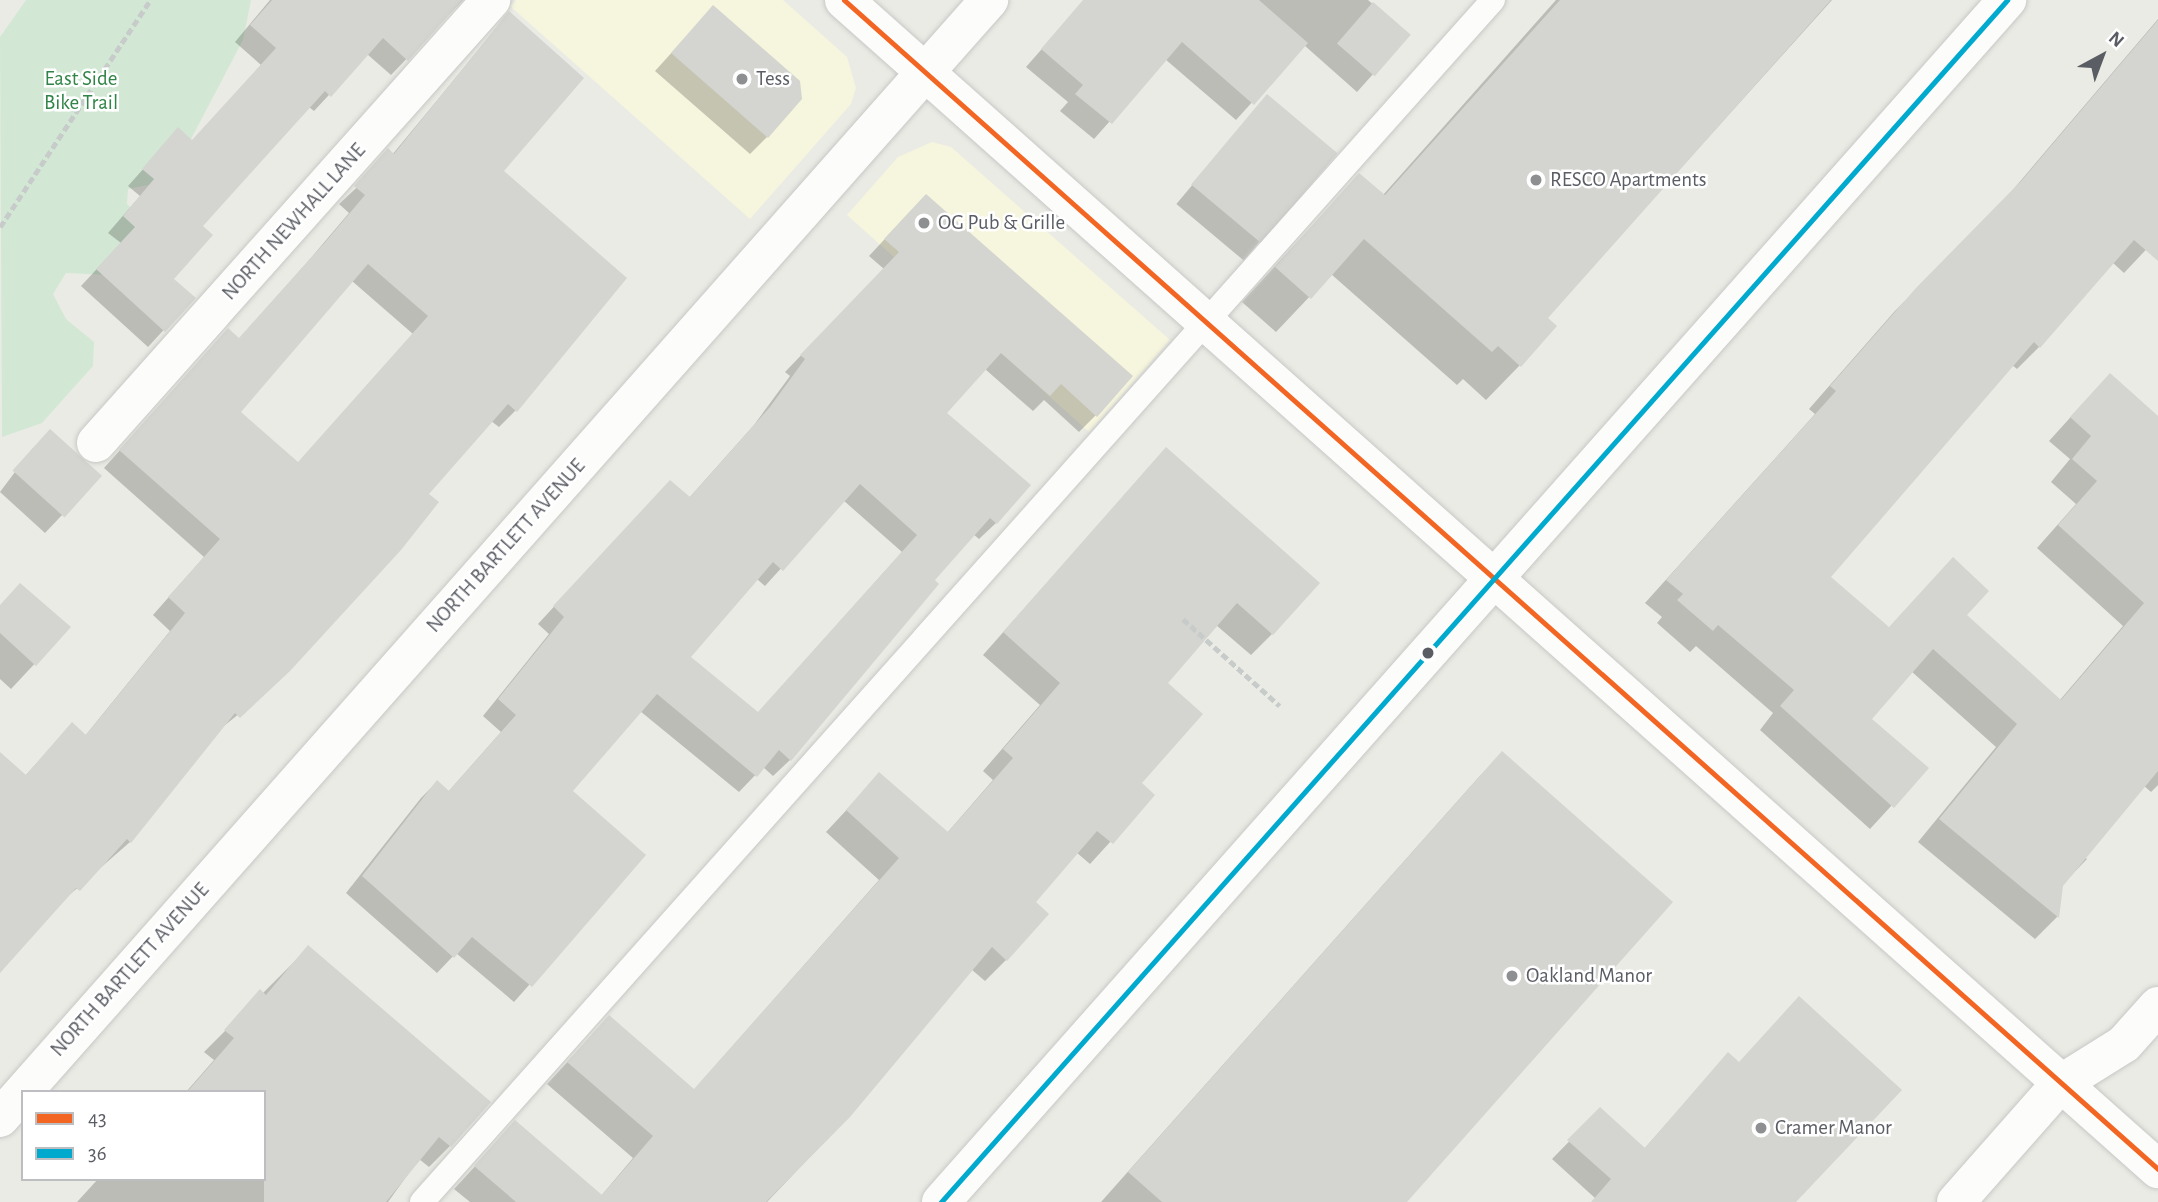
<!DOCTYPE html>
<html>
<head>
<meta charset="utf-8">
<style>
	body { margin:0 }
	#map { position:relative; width:2158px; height:1202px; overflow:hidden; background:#ebebe5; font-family:"Alegreya Sans",sans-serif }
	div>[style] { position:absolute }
	.commercial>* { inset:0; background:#f6f5dd }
	.green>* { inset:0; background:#d2e8d4 }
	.shadow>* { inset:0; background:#0003; transform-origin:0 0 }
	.building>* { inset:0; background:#d4d4d0; transform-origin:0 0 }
	.path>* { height:4.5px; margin-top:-2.25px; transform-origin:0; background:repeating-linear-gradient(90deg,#c7cccb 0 7px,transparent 0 10.5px) }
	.roads { filter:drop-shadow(0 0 2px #c7c7c6) drop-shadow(0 0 2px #c7c7c6) }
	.lane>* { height:24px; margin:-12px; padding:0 12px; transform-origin:12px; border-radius:12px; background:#fcfcfb }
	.street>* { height:38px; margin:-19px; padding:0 19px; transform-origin:19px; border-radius:19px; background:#fcfcfb }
	.secondary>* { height:38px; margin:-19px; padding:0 19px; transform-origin:19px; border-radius:19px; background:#fcfcfb }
	.bus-1>* { height:5px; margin:-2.5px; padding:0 2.5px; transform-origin:2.5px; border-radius:2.5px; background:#f26522 }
	.bus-2>* { height:5px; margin:-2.5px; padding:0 2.5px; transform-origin:2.5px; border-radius:2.5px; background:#00a9ce }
	.dots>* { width:19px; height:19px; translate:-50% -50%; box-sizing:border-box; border:4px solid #fff; border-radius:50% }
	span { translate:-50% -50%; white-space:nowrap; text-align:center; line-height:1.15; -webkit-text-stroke:5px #fff; paint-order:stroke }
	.park-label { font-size:21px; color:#318447 }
	.poi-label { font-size:21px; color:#5a5d64 }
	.left { translate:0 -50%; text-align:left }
	.street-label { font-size:21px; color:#5a5d64 }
	.legend { position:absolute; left:21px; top:1090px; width:245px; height:91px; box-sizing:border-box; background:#fff; border:2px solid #bdbec1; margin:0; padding:9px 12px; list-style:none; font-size:21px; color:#5a5d64 }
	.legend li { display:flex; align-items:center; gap:14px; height:35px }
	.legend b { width:35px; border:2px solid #bdbec1 }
	.north { position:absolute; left:2067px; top:21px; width:70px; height:70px; -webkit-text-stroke:5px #fff; paint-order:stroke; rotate:41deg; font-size:19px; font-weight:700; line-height:28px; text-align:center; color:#5a5d64 }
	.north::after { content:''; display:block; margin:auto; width:24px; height:32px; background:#5a5d64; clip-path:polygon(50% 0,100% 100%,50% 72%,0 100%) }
</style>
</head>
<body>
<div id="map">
	<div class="commercial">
		<div style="clip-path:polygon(516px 0,783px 0,847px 57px,856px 88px,851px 104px,750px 219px,510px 6px)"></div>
		<div style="clip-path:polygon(932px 142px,951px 147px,1170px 340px,1089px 432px,847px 215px,898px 157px)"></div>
	</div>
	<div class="green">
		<div style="clip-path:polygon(26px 0,251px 0,243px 40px,169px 181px,128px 189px,127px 204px,138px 215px,130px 252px,110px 275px,66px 273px,53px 294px,66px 319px,94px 342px,93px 366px,42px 423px,2px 437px,0 37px)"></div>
	</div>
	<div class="shadow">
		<div style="clip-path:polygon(270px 0,463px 0,391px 75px,367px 54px,314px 111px,309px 107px,200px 226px,172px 279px,193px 298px,148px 347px,81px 286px,121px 243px,108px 233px,140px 196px,128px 186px,178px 130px,192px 142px,261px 65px,235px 42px)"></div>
		<div style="clip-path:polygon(1085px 0,1368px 0,1408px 35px,1357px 92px,1304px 45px,1236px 120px,1165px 59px,1094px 139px,1060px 111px,1068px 102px,1026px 67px)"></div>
		<div style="clip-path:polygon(1556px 0,1832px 0,1546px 318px,1520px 365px,1486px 400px,1463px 379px,1457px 385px,1331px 274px,1276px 332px,1242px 302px,1359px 175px,1383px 195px)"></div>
		<div style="clip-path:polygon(713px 7px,767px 137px,750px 154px,655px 71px)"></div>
		<div style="clip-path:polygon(evenodd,509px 13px,501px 171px,625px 278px,515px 411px,499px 427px,491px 421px,426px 494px,271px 688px,219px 730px,130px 842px,59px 904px,0 971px,0 755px,25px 776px,72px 724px,85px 736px,170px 631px,153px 615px,204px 557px,104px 468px,212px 347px,238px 340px,310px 259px,349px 213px,339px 204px,392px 155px,509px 13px,352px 281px,413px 334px,298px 463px,239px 412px,352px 281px)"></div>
		<div style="clip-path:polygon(2158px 19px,2158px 237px,2124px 273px,2112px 262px,2039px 347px,2017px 369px,2012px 365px,1829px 577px,1888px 628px,1964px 615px,2060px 700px,2123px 626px,2037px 548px,2076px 504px,2051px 482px,2070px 459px,2049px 441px,2088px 398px,2158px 432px,2158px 785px,2151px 792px,2143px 785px,2082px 855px,2087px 859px,2061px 886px,2057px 917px,2035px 939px,1918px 842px,1996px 747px,1911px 671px,1869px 719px,1926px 768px,1870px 829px,1760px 730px,1773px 713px,1696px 646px,1690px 652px,1657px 623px,1662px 617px,1645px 603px,1815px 414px,1809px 409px,1894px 312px,2000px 205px)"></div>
		<div style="left:1267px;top:96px;width:88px;height:141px;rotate:40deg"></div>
		<div style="clip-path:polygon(evenodd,909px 213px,1096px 415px,1079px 432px,1044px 400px,1033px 411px,985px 369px,945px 413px,996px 523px,979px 539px,973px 534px,932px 580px,936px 584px,790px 760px,773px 776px,763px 767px,739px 792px,640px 711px,570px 791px,644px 855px,514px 1002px,456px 953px,437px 973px,346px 893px,421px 798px,437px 782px,448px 792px,501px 732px,483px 716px,549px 634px,538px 624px,654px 498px,689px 498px,754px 425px,790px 376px,785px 372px,884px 269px,869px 256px,909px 213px,843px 500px,902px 552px,757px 714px,688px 657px,757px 579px,765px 586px,843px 500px)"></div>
		<div style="clip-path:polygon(33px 448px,99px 476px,45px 533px,0 492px)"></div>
		<div style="clip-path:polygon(1166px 449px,1272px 634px,1251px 655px,1216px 625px,1166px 683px,1139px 784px,1153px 795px,1090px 864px,1076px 852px,1033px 902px,1006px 960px,985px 981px,971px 969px,849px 1116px,767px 1202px,470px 1202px,454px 1189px,515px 1123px,601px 1196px,633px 1158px,547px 1084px,609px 1017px,693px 1091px,879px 880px,826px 832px,880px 774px,947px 833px,993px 780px,983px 771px,1040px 705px,983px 655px)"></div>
		<div style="clip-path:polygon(0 606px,68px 628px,11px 689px,0 679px)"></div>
		<div style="clip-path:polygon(1502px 753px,1403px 1202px,1101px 1202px,1478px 778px)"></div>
		<div style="clip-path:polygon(309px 947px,450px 1146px,429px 1167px,419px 1159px,388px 1202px,77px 1202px,98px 1179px,264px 1179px,264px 1092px,186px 1092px,214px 1060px,204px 1052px)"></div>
		<div style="clip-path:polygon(1728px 1054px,1739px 1064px,1795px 1202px,1592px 1202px,1595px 1198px,1552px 1159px,1600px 1110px,1644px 1149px)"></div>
	</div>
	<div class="building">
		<div style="clip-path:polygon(272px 0,462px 0,408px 61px,383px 38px,331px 97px,325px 91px,203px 226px,213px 235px,174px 279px,196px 298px,165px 332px,96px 269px,135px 227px,123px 216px,154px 179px,142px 169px,178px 127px,192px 140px,276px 48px,250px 25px)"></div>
		<div style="clip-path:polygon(1083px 0,1259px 0,1308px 43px,1254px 105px,1182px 42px,1112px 124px,1075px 94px,1083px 85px,1041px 49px)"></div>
		<div style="clip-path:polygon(1560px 0,1831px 0,1548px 318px,1557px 326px,1521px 367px,1498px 346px,1492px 352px,1364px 239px,1311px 299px,1275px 267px,1359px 173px,1385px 195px)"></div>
		<div style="left:1373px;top:2px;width:50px;height:55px;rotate:41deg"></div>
		<div style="clip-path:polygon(713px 5px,800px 81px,802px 99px,768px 138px,671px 53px)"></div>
		<div style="clip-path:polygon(evenodd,509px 11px,584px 78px,504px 171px,627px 278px,517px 412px,508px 404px,429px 494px,439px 502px,401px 550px,290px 671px,240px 718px,235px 713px,131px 843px,127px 839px,80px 891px,76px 888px,0 973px,0 752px,26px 775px,72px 722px,86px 735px,185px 613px,168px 597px,220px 539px,119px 450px,228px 328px,239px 338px,327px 240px,365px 195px,354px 186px,388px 148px,394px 154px,509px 11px,368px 264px,428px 316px,298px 462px,241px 412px,368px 264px)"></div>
		<div style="clip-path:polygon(2158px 20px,2158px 261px,2134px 240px,2040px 348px,2034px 342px,1831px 577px,1889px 627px,1953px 557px,1989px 591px,1967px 615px,2061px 700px,2144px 603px,2058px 525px,2097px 481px,2072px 459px,2091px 436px,2070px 417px,2110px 373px,2158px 416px,2158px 771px,2063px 886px,2059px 918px,1939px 819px,2017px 724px,1933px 649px,1872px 719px,1929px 768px,1894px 808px,1780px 706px,1794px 690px,1718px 625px,1713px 631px,1677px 600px,1683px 594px,1666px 580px,1836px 391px,1830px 386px,1916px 288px,2022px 180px)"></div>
		<div style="left:1267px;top:94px;width:92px;height:118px;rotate:40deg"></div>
		<div style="clip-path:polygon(evenodd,926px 194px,1133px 376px,1097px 417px,1061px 384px,1050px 396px,1001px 353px,947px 413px,1031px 485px,997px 524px,990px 518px,935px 580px,939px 584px,791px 761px,779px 750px,757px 777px,657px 694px,573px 791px,646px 855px,532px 987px,472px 937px,454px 958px,362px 876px,437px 780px,449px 791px,516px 715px,498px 699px,564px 617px,553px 606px,670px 480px,690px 497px,770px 407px,805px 359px,800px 355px,899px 252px,884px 239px,926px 194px,860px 484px,917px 535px,758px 712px,691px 657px,773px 562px,783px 571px,860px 484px)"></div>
		<div style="left:50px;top:429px;width:70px;height:56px;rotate:42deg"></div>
		<div style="clip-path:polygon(1166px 447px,1320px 583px,1273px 635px,1237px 603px,1168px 683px,1203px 714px,1142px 783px,1155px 795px,1113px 844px,1097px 831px,1036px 902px,1049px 914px,1007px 961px,992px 947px,850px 1117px,766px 1202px,516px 1202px,474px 1166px,515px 1120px,602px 1195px,653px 1136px,567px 1062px,609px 1015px,694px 1089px,899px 858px,846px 810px,879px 772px,948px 832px,1013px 758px,1003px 749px,1060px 683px,1003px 632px)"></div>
		<div style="clip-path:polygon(20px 583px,71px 627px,36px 666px,0 633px,0 605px)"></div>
		<div style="clip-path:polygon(1502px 751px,1673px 902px,1407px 1202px,1162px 1202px,1128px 1172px)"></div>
		<div style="clip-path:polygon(308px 945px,491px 1102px,451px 1147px,439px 1137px,386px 1202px,264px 1202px,264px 1092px,187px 1092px,234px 1038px,224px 1030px,260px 989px,266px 995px)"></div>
		<div style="clip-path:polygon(1799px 996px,1902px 1090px,1796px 1202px,1591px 1202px,1611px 1179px,1567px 1140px,1600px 1107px,1645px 1148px,1728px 1052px,1739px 1062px)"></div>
	</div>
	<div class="path">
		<div style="left:0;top:227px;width:272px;rotate:-56.5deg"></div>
		<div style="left:1183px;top:619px;width:130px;rotate:41.9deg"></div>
	</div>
	<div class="roads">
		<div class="lane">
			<div style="left:422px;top:1202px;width:1610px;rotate:-48.3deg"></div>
		</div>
		<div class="street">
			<div style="left:844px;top:0;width:1759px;rotate:41.66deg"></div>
			<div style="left:96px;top:443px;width:594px;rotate:-48.28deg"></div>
			<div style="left:0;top:1118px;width:1493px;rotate:-48.5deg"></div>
			<div style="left:1956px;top:1202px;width:157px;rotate:-48.6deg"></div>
			<div style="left:2060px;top:1084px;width:75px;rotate:-32deg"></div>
			<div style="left:2124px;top:1044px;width:51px;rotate:-48.2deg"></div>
		</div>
		<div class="secondary">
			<div style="left:941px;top:1202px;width:1607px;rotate:-48.43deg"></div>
		</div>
	</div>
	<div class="bus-1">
		<div style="left:844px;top:0;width:1759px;rotate:41.66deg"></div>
	</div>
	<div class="bus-2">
		<div style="left:941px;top:1202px;width:1607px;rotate:-48.43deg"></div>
	</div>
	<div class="dots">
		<div style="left:742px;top:79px;background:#8d8f91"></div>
		<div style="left:1536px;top:180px;background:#8d8f91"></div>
		<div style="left:924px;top:223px;background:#8d8f91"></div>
		<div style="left:1428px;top:653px;background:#5a5d64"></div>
		<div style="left:1512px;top:976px;background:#8d8f91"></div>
		<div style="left:1761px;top:1128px;background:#8d8f91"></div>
	</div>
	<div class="park-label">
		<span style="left:81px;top:91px">East Side<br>Bike Trail</span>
	</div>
	<div class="poi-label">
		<span class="left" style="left:756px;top:79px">Tess</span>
		<span class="left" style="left:1550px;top:180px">RESCO Apartments</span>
		<span class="left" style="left:938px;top:223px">OG Pub &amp; Grille</span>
		<span class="left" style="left:1526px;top:976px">Oakland Manor</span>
		<span class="left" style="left:1775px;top:1128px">Cramer Manor</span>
	</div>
	<div class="street-label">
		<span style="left:294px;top:222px;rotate:-48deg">NORTH NEWHALL LANE</span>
		<span style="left:506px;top:546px;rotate:-48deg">NORTH BARTLETT AVENUE</span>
		<span style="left:130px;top:970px;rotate:-48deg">NORTH BARTLETT AVENUE</span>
	</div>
	<ul class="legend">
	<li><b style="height:9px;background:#f26522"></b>43</li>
	<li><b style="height:9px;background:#00a9ce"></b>36</li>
	</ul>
	<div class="north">N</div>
</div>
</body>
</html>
